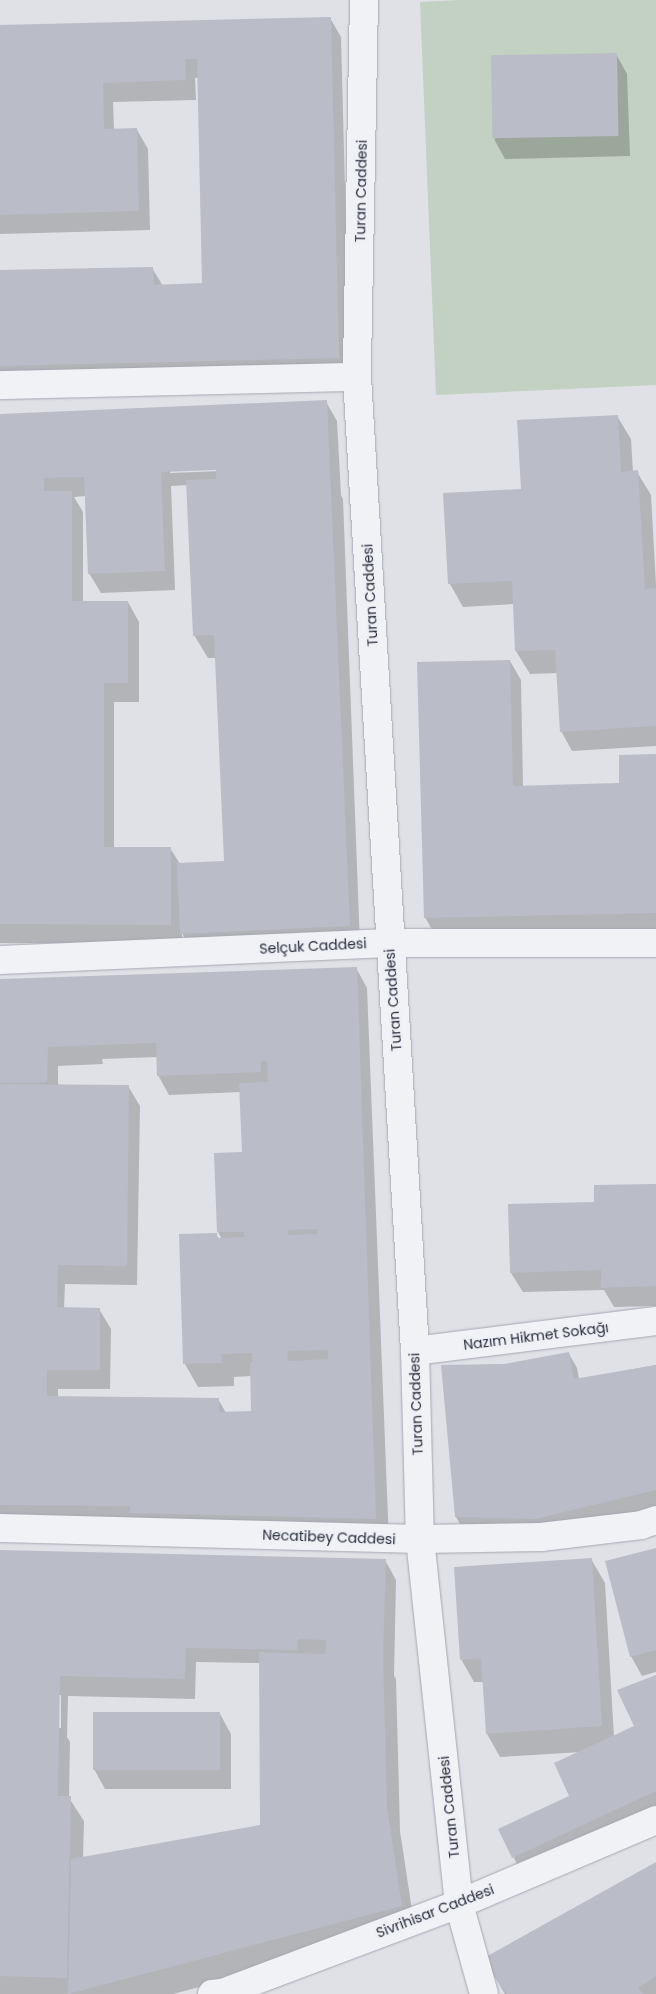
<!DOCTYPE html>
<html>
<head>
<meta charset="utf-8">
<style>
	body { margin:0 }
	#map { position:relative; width:656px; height:1994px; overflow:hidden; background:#dfe1e7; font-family:Poppins,sans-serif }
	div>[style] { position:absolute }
	.green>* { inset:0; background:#c2d1c1 }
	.shadow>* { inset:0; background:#0003 }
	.building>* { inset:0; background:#babcc7; transform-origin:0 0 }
	.roads { filter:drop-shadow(0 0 1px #a5a7b1) drop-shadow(0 0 1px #a5a7b1) }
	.street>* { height:28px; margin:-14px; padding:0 14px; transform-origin:14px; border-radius:14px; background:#f1f2f6 }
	span { translate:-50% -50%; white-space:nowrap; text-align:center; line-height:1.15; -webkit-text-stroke:4.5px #eef0f5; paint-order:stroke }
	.street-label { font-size:14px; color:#292d3d }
</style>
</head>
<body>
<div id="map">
	<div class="green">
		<div style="clip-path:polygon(459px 0,656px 0,656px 385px,436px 395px,420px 2px)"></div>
	</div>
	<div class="shadow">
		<div style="clip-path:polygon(330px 18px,341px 37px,350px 378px,0 382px,0 272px,152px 268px,163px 286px,203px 285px,199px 78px,195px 78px,196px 100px,113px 102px,114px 130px,137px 130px,148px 149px,150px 230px,0 234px,0 26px)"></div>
		<div style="clip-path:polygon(616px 54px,627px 74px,630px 156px,505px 159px,494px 139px)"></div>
		<div style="clip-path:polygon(evenodd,326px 402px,337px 421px,341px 495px,343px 499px,360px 945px,190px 947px,182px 933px,182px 944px,0 943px,0 416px,326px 402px,222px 468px,222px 471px,170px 473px,170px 470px,222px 468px,326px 402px,188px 485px,194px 635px,208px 658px,217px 658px,225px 862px,180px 864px,170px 848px,114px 848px,114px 702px,139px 702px,139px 622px,128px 602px,83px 602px,83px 512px,74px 497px,86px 496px,89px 573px,101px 593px,175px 590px,171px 486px,188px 485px)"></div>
		<div style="clip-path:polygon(617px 416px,631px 439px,633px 472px,637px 472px,651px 495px,656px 585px,656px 746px,572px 751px,561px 731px,558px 673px,530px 674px,516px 651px,514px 604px,463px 607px,450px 584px,444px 495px,522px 490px)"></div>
		<div style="clip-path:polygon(510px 661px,521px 680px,523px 787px,618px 785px,656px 756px,656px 936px,637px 936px,633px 929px,633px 932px,436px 937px,425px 917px)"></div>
		<div style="clip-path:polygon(evenodd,356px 968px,367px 988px,389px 1542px,0 1524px,0 981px,356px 968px,157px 1057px,158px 1075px,169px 1095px,241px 1092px,243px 1153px,218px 1232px,222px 1239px,219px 1239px,216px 1234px,180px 1235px,185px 1364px,198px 1387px,234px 1386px,234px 1377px,251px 1376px,253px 1413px,226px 1413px,218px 1399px,58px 1397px,58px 1389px,110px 1389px,111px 1329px,99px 1309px,64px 1309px,65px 1284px,137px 1285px,140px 1106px,128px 1086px,58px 1085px,58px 1066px,103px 1064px,102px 1059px,157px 1057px)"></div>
		<div style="clip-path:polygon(656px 1185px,656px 1306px,614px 1307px,604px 1290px,523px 1292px,511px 1273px,596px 1204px)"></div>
		<div style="clip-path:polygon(569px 1354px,577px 1368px,579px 1379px,656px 1365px,656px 1512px,464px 1531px,456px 1517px)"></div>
		<div style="clip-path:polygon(656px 1550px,656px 1672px,642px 1676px,631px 1656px)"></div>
		<div style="clip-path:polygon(evenodd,0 1552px,385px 1560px,396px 1580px,394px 1676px,396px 1679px,400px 1831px,415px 1930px,173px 1994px,0 1994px,0 1552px,196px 1662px,260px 1663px,262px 1826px,83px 1858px,84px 1821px,69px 1798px,70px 1742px,67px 1737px,68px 1696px,195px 1699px,196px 1662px,0 1552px,59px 1695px,61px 1695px,61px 1728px,58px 1728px,59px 1695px)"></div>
		<div style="clip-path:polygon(591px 1559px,605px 1583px,614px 1737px,636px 1727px,656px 1676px,656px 1809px,521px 1872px,500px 1830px,571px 1797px,582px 1752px,500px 1757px,487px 1734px,484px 1682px,474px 1682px,461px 1659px)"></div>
		<div style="clip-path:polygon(220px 1714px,231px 1734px,231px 1789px,105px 1789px,94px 1769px)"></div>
		<div style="clip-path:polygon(656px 1863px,656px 1994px,505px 1994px,484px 1959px)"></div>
	</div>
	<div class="building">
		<div style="clip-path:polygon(331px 17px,339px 358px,0 366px,0 270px,153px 267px,154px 285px,202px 283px,197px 59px,185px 59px,186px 80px,103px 83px,104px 129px,137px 128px,139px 211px,0 215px,0 25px)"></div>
		<div style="left:617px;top:53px;width:83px;height:126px;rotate:89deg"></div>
		<div style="clip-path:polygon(327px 400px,350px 926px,180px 934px,177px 863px,224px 861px,214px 635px,193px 636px,186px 480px,216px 479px,216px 470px,161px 472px,165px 571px,88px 574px,84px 477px,44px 478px,44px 491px,72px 491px,72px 601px,128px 601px,128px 683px,104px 683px,104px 847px,171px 847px,171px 925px,0 924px,0 414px)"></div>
		<div style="clip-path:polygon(618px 415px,621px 472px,638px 470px,645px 589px,656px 588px,656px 726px,560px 732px,555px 650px,515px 651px,512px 581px,448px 584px,443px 493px,521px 489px,517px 420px)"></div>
		<div style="clip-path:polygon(510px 660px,513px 786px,619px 783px,619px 755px,656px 754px,656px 913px,424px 918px,417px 662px)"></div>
		<div style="clip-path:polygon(evenodd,357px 967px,376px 1519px,129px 1513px,130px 1506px,0 1505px,0 1084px,129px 1085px,127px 1266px,58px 1265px,57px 1307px,100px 1308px,100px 1370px,47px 1370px,47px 1396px,219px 1398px,219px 1412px,251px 1411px,250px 1362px,252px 1362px,252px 1353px,221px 1354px,222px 1363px,183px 1364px,179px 1234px,217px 1233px,217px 1238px,244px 1237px,244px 1232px,217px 1232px,214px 1153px,242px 1152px,239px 1083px,268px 1082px,267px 1061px,261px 1061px,261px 1072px,157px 1076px,156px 1043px,48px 1047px,47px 1082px,0 1083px,0 979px,357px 967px,317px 1229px,317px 1234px,288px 1235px,288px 1230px,317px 1229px,357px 967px,328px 1350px,328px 1359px,288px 1361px,287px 1351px,328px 1350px)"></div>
		<div style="clip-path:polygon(656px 1184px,656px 1286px,601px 1288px,601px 1270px,510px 1273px,508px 1204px,594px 1202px,594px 1185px)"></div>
		<div style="clip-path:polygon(569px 1352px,574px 1379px,656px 1365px,656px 1490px,535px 1519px,455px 1517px,441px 1365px,504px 1364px)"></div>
		<div style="clip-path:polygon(656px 1548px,656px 1650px,630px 1657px,605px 1561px)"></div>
		<div style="clip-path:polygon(0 1550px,386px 1559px,383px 1655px,387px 1807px,402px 1906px,68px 1994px,71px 1859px,260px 1825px,259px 1652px,325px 1654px,326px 1640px,298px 1639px,297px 1650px,186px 1648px,185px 1679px,60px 1676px,58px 1796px,71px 1796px,67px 1978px,0 1976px)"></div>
		<div style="clip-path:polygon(592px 1558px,602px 1726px,486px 1734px,481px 1658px,460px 1660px,454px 1567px)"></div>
		<div style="clip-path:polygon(656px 1675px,656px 1791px,512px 1858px,498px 1829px,569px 1796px,554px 1763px,634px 1726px,617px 1690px)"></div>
		<div style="left:93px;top:1712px;width:127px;height:58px"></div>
		<div style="clip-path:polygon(656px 1862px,656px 1976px,638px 1988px,643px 1994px,507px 1994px,482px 1959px)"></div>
	</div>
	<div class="roads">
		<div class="street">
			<div style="left:364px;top:0;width:377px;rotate:91.1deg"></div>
			<div style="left:357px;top:377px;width:976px;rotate:86.59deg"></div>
			<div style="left:415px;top:1351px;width:188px;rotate:88.5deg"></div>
			<div style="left:420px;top:1539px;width:367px;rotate:83.9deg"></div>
			<div style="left:459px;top:1904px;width:93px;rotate:74.5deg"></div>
			<div style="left:0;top:385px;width:357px;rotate:-1.3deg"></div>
			<div style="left:0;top:960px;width:389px;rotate:-2.5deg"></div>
			<div style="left:389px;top:943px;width:267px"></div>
			<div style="left:415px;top:1351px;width:243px;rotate:-7.1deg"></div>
			<div style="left:0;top:1528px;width:420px;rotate:1.5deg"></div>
			<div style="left:420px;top:1539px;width:121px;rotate:-0.9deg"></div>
			<div style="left:541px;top:1537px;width:101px;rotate:-6.8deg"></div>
			<div style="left:641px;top:1525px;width:16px;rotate:-18deg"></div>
			<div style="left:212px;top:1994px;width:10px;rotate:-6deg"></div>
			<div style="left:222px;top:1993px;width:253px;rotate:-20.6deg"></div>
			<div style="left:459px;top:1904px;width:214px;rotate:-23.1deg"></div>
		</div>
	</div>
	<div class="street-label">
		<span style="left:361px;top:191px;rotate:-89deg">Turan Caddesi</span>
		<span style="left:370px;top:595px;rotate:-93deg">Turan Caddesi</span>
		<span style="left:313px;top:946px;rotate:-3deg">Selçuk Caddesi</span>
		<span style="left:393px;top:1000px;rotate:-94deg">Turan Caddesi</span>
		<span style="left:536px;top:1336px;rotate:-7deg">Nazım Hikmet Sokağı</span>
		<span style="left:416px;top:1404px;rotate:-92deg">Turan Caddesi</span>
		<span style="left:329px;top:1537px;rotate:2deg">Necatibey Caddesi</span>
		<span style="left:449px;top:1807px;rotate:-96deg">Turan Caddesi</span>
		<span style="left:435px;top:1911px;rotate:-21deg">Sivrihisar Caddesi</span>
	</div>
</div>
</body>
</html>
